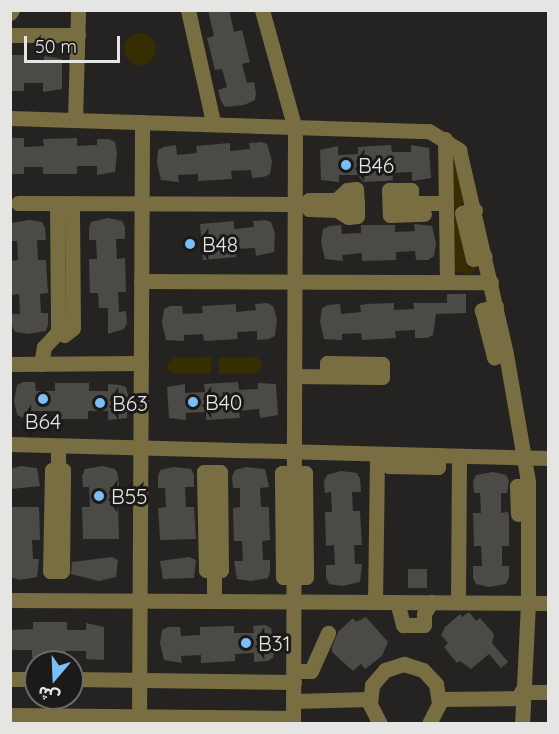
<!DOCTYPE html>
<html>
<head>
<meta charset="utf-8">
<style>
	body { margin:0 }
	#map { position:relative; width:559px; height:734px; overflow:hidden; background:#242321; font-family:Quicksand,"Noto Sans Arabic",sans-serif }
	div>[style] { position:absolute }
	.green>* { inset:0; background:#362d03 }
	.round { border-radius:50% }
	.building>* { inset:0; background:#4b4a47; transform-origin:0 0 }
	.minor>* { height:15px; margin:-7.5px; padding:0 7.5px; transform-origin:7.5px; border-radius:7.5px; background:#796e42 }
	.dots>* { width:16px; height:16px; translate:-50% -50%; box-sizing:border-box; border:3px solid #1b1a18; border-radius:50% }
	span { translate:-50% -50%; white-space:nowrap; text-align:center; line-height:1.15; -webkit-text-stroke:6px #1b1a18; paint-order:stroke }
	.poi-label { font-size:21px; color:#e5e5e3 }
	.left { translate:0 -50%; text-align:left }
	.frame { position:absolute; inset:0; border:12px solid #e5e5e3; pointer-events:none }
	.north { position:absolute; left:24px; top:650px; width:60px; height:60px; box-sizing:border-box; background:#1b1a18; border:2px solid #6c6b69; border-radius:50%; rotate:199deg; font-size:16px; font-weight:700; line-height:24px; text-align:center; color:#e5e5e3 }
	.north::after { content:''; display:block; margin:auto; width:21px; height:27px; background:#7bbef8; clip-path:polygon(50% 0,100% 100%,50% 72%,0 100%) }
	.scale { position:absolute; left:24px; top:36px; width:96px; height:27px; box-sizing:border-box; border:3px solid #e5e5e3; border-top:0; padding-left:8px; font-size:18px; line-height:21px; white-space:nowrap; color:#e5e5e3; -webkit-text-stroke:4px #1b1a18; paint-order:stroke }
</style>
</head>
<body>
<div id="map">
	<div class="green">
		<div class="round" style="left:124px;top:33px;width:32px;height:32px"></div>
		<div style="clip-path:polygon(449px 163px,457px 168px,467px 204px,455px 208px,468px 268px,477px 267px,471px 275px,454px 271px)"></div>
		<div style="clip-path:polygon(211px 357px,211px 374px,173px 374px,168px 369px,168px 363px,174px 358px)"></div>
		<div style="clip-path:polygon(257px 357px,263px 365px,258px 373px,219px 374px,219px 358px)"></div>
	</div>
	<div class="building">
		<div style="clip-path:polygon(208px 10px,229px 10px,234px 32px,242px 30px,250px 62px,242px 64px,247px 83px,254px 82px,256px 93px,255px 100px,244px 105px,225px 107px,221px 101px,218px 90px,227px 87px,222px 69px,215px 70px,207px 38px,214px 36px)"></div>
		<div style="clip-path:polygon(12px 55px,24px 55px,24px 63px,44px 63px,44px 56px,62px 59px,62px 89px,43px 92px,43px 83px,24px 83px,24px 91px,12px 91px)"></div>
		<div style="clip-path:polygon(12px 138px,24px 138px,24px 147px,44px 146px,43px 139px,77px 138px,77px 146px,97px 145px,97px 139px,109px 139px,115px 142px,117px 153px,115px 172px,97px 175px,97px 166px,77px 166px,77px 174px,43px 174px,43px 167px,24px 167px,24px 174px,12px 174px)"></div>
		<div style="clip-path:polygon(261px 142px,267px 144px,272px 161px,270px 174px,264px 177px,252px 178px,251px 170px,231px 171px,232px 179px,198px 181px,198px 174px,178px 175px,179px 182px,161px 180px,157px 163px,158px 150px,164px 147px,176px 145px,177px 155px,197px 153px,196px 146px,230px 143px,230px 151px,250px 149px,249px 143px)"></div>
		<div style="clip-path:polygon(391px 145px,392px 152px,411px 152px,411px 145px,429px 148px,431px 178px,412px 181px,412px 172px,392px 173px,393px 180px,385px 181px,363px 182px,358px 175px,339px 175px,339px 182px,321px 180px,320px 150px,338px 146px,338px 155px,358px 154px,358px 147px)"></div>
		<div style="clip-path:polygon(108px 218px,122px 221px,125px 227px,125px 239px,116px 239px,117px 259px,125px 258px,126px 292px,118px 292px,119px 312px,126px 311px,127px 323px,124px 329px,108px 334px,108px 308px,99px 308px,98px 293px,90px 293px,89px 259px,97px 259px,96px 240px,89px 240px,89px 228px,91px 222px)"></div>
		<div style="clip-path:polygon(29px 220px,42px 222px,45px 228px,46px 240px,37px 240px,38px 260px,46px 260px,48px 293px,40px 294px,41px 313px,48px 313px,48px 324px,46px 331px,28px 334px,15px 332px,12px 326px,12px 314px,20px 314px,19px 294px,12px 295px,10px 261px,18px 260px,17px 241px,10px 241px,10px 230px,12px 223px)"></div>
		<div style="clip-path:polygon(265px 220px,271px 222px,275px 233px,274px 252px,256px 256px,255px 248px,236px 249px,236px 257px,203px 260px,200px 224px,234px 221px,234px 229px,254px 227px,253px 221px)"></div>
		<div style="clip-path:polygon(414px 224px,432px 226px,436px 243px,434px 256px,428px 260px,416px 260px,415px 251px,396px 252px,396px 260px,362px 261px,362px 253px,342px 255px,343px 261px,325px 259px,321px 242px,323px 229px,329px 226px,341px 225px,342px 234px,361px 233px,361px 225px,395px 225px,395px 232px,415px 231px)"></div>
		<div style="clip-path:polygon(447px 294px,466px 294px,466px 313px,436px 314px,433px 335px,427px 338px,415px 338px,415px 330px,395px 331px,396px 338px,362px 340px,361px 333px,342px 334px,342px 340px,324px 339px,320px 322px,322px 308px,328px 305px,340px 304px,341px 314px,361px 312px,360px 305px,367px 304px,394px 303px,394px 310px,414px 309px,413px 303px,447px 303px)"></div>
		<div style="clip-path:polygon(267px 303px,273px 306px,277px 319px,275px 336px,269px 339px,257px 340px,257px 331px,237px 332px,238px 339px,204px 341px,203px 334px,184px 335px,184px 341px,166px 340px,162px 323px,164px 309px,170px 306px,182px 306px,183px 314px,203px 313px,202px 306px,236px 304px,236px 312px,256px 310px,255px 304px)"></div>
		<div style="clip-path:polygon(23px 382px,35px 382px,36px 391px,55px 391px,55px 383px,89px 383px,89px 391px,108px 391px,108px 384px,120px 385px,126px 387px,129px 399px,127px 418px,108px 420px,108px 411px,88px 411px,88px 419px,55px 419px,55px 411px,35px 411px,35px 418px,23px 418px,17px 415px,14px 401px,17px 385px)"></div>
		<div style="clip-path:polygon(238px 382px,239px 390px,258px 389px,258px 383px,276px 384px,278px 415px,260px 418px,259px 409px,239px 411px,240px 418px,206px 420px,206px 412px,186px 413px,186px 420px,169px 418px,167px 387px,185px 384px,185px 393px,205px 392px,204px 384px)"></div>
		<div style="clip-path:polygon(21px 466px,37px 468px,40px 486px,11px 489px,10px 469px)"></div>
		<div style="clip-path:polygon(102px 466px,115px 469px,118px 475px,119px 487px,110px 487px,110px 506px,118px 506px,119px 539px,83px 539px,82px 507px,90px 507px,89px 487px,83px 487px,82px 476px,85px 469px)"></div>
		<div style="clip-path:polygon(174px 467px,191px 469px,194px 475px,194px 487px,185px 487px,186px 507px,194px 507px,196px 539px,160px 540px,158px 508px,166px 507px,165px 488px,158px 488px,158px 477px,160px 470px)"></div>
		<div style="clip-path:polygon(246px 467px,265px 469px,269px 487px,260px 488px,261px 507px,269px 507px,269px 519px,270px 540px,262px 541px,263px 560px,270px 560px,270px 572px,268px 578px,251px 581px,237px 579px,234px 561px,243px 561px,242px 541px,234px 541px,233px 508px,240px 507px,240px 488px,233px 488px,232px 477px,235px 470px)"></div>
		<div style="clip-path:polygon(341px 471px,357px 473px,360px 479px,361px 492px,352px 492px,353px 511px,360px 511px,362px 545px,354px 545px,355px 564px,362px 564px,360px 582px,342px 586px,329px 584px,326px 577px,326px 565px,335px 565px,334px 545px,326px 546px,325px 512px,332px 512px,331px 492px,325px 493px,324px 481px,327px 475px)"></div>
		<div style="clip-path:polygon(493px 472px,506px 475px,509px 481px,507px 493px,501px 493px,501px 513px,508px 512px,509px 517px,509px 546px,502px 546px,502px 566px,509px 566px,509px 577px,506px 584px,489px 587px,476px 584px,473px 578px,473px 566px,482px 566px,481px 546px,474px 546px,473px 513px,481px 513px,480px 493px,474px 493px,473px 482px,476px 475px)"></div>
		<div style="clip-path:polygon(10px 507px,39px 507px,40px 540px,32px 540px,33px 559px,39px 559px,37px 577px,20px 580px,10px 577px)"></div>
		<div style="clip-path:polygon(112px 557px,118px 560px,116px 577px,99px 581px,71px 574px,72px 562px)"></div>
		<div style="clip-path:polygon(189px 557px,196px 560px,194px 578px,163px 579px,160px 561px)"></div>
		<div style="left:408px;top:569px;width:19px;height:19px"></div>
		<div style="clip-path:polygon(469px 612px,476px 621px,480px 618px,494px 634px,492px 643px,508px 662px,501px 668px,489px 654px,471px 669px,460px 661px,457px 663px,444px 647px,448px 643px,441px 635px,445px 627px,460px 614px,462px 617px)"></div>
		<div style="clip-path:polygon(366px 617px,388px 642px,382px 656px,365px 669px,361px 664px,353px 671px,332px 652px,332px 647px,338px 632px,353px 618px,356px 622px)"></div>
		<div style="clip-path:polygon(33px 622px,67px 622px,67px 630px,86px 630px,86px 623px,104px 627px,104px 660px,86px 659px,86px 651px,66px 651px,66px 658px,32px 658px,32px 650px,10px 650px,10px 630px,33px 629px)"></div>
		<div style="clip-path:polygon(265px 625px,271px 628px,275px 645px,273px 658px,267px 661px,254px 662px,254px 653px,235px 654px,235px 661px,201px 663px,201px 655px,181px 656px,182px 663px,164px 660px,160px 643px,162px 630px,168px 627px,180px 627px,181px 636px,200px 635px,200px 627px,234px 626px,234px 633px,254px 633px,253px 626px)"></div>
	</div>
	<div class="minor">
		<div style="left:188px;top:10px;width:110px;rotate:77.4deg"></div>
		<div style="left:262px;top:10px;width:123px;rotate:74.5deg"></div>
		<div style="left:295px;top:129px;width:595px;rotate:90.19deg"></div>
		<div style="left:10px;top:13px;width:4px;rotate:-56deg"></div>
		<div style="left:10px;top:35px;width:68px"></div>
		<div style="left:10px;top:118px;width:419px;rotate:1.8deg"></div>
		<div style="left:429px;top:131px;width:36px;rotate:32deg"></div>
		<div style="left:459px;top:150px;width:209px;rotate:77deg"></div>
		<div style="left:506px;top:354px;width:130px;rotate:80.2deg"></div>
		<div style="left:528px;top:482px;width:121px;rotate:90deg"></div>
		<div style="left:528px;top:603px;width:121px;rotate:92.8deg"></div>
		<div style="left:75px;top:120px;width:110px;rotate:-88.4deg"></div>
		<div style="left:445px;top:139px;width:143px;rotate:89.2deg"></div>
		<div style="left:18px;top:203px;width:277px;rotate:0.2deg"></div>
		<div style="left:295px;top:204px;width:14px"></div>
		<div style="left:309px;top:204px;width:48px;rotate:-1.2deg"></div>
		<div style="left:357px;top:203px;width:13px;rotate:90deg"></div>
		<div style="left:357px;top:216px;width:9px;rotate:174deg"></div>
		<div style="left:348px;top:217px;width:13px;rotate:-148deg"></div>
		<div style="left:337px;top:210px;width:28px;rotate:-178deg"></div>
		<div style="left:309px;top:209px;width:9px;rotate:-90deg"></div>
		<div style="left:309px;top:200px;width:27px"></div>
		<div style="left:336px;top:200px;width:15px;rotate:-42deg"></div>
		<div style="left:347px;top:190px;width:9px;rotate:-6deg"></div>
		<div style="left:356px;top:189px;width:14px;rotate:86deg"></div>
		<div style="left:57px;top:203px;width:125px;rotate:89.5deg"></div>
		<div style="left:58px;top:328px;width:9px;rotate:49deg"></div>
		<div style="left:64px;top:335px;width:11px;rotate:-38deg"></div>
		<div style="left:73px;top:328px;width:125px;rotate:-90.5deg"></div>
		<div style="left:390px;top:203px;width:55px"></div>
		<div style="left:411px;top:203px;width:13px;rotate:-90deg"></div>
		<div style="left:411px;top:190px;width:22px;rotate:180deg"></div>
		<div style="left:389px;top:190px;width:25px;rotate:88deg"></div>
		<div style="left:390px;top:215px;width:34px;rotate:-2deg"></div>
		<div style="left:475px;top:210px;width:13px;rotate:167deg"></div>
		<div style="left:462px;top:213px;width:47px;rotate:76.6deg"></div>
		<div style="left:473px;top:259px;width:12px;rotate:-14deg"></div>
		<div style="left:141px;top:281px;width:350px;rotate:0.2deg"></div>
		<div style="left:496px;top:306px;width:15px;rotate:164deg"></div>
		<div style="left:482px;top:310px;width:49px;rotate:75.7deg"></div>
		<div style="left:494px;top:357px;width:12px;rotate:-14deg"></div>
		<div style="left:10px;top:364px;width:131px;rotate:-0.4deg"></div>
		<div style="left:41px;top:364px;width:17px;rotate:-80deg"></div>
		<div style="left:44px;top:347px;width:22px;rotate:-47deg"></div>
		<div style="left:294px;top:376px;width:88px;rotate:0.7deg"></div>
		<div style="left:382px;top:377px;width:13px;rotate:-90deg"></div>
		<div style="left:382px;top:364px;width:55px;rotate:-179deg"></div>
		<div style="left:327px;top:363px;width:13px;rotate:90deg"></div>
		<div style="left:10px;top:444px;width:538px;rotate:1.49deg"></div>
		<div style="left:389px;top:454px;width:12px;rotate:90deg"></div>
		<div style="left:389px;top:466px;width:49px;rotate:1.2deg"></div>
		<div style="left:438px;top:467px;width:12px;rotate:-90deg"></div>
		<div style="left:212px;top:472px;width:8px"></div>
		<div style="left:220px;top:472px;width:98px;rotate:89.4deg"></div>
		<div style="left:221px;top:570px;width:15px;rotate:180deg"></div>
		<div style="left:206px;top:570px;width:98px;rotate:-91.2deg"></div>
		<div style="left:204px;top:472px;width:8px"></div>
		<div style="left:212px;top:472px;width:98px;rotate:88.8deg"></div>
		<div style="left:214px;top:570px;width:31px;rotate:90deg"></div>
		<div style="left:282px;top:473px;width:23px"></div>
		<div style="left:305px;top:473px;width:104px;rotate:89.4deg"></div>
		<div style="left:306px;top:577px;width:23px;rotate:180deg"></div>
		<div style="left:283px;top:577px;width:104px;rotate:-90.6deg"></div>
		<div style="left:518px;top:514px;width:28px;rotate:-92deg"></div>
		<div style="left:517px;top:486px;width:11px"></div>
		<div style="left:56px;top:571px;width:6px"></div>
		<div style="left:62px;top:571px;width:101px;rotate:-89.4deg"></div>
		<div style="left:63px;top:470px;width:11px;rotate:180deg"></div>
		<div style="left:52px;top:470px;width:101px;rotate:91.1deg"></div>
		<div style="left:50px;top:571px;width:6px"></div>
		<div style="left:56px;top:571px;width:101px;rotate:-88.9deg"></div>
		<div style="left:58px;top:470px;width:24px;rotate:-90deg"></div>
		<div style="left:10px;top:600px;width:538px;rotate:0.32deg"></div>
		<div style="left:375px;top:602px;width:148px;rotate:-89.2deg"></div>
		<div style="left:397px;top:602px;width:24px;rotate:75deg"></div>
		<div style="left:403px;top:625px;width:21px"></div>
		<div style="left:424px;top:625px;width:11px;rotate:-90deg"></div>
		<div style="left:424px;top:614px;width:14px;rotate:-60deg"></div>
		<div style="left:458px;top:602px;width:146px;rotate:-89.6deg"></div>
		<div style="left:294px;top:671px;width:17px"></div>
		<div style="left:311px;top:671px;width:42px;rotate:-65.9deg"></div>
		<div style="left:10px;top:679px;width:26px"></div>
		<div style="left:72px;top:679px;width:222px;rotate:0.8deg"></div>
		<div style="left:521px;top:692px;width:27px"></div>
		<div style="left:439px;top:699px;width:82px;rotate:-0.7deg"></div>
		<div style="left:293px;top:701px;width:76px;rotate:-1.5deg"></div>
		<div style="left:10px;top:715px;width:283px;rotate:0.6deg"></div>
		<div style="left:139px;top:724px;width:602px;rotate:-89.71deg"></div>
		<div style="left:380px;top:724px;width:22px;rotate:-117deg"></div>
		<div style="left:370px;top:704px;width:19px;rotate:-84deg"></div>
		<div style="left:372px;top:685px;width:20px;rotate:-49deg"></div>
		<div style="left:385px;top:670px;width:20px;rotate:-18deg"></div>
		<div style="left:404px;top:664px;width:20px;rotate:18deg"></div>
		<div style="left:423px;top:670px;width:19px;rotate:47deg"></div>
		<div style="left:436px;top:684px;width:20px;rotate:81deg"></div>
		<div style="left:439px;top:704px;width:22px;rotate:117deg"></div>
	</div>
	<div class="dots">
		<div style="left:346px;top:165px;background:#7bbef8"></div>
		<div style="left:190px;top:244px;background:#7bbef8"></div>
		<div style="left:43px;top:399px;background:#7bbef8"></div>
		<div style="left:193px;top:402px;background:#7bbef8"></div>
		<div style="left:100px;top:403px;background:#7bbef8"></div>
		<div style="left:99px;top:496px;background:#7bbef8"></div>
		<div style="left:246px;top:643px;background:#7bbef8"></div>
	</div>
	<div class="poi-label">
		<span class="left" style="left:358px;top:165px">B46</span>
		<span class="left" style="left:202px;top:244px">B48</span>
		<span class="left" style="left:205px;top:402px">B40</span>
		<span class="left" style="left:112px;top:403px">B63</span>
		<span style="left:43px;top:421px">B64</span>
		<span class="left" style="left:111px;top:496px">B55</span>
		<span class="left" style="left:258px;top:643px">B31</span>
	</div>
	<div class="frame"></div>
	<div class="north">ش</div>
	<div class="scale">50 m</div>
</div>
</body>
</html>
